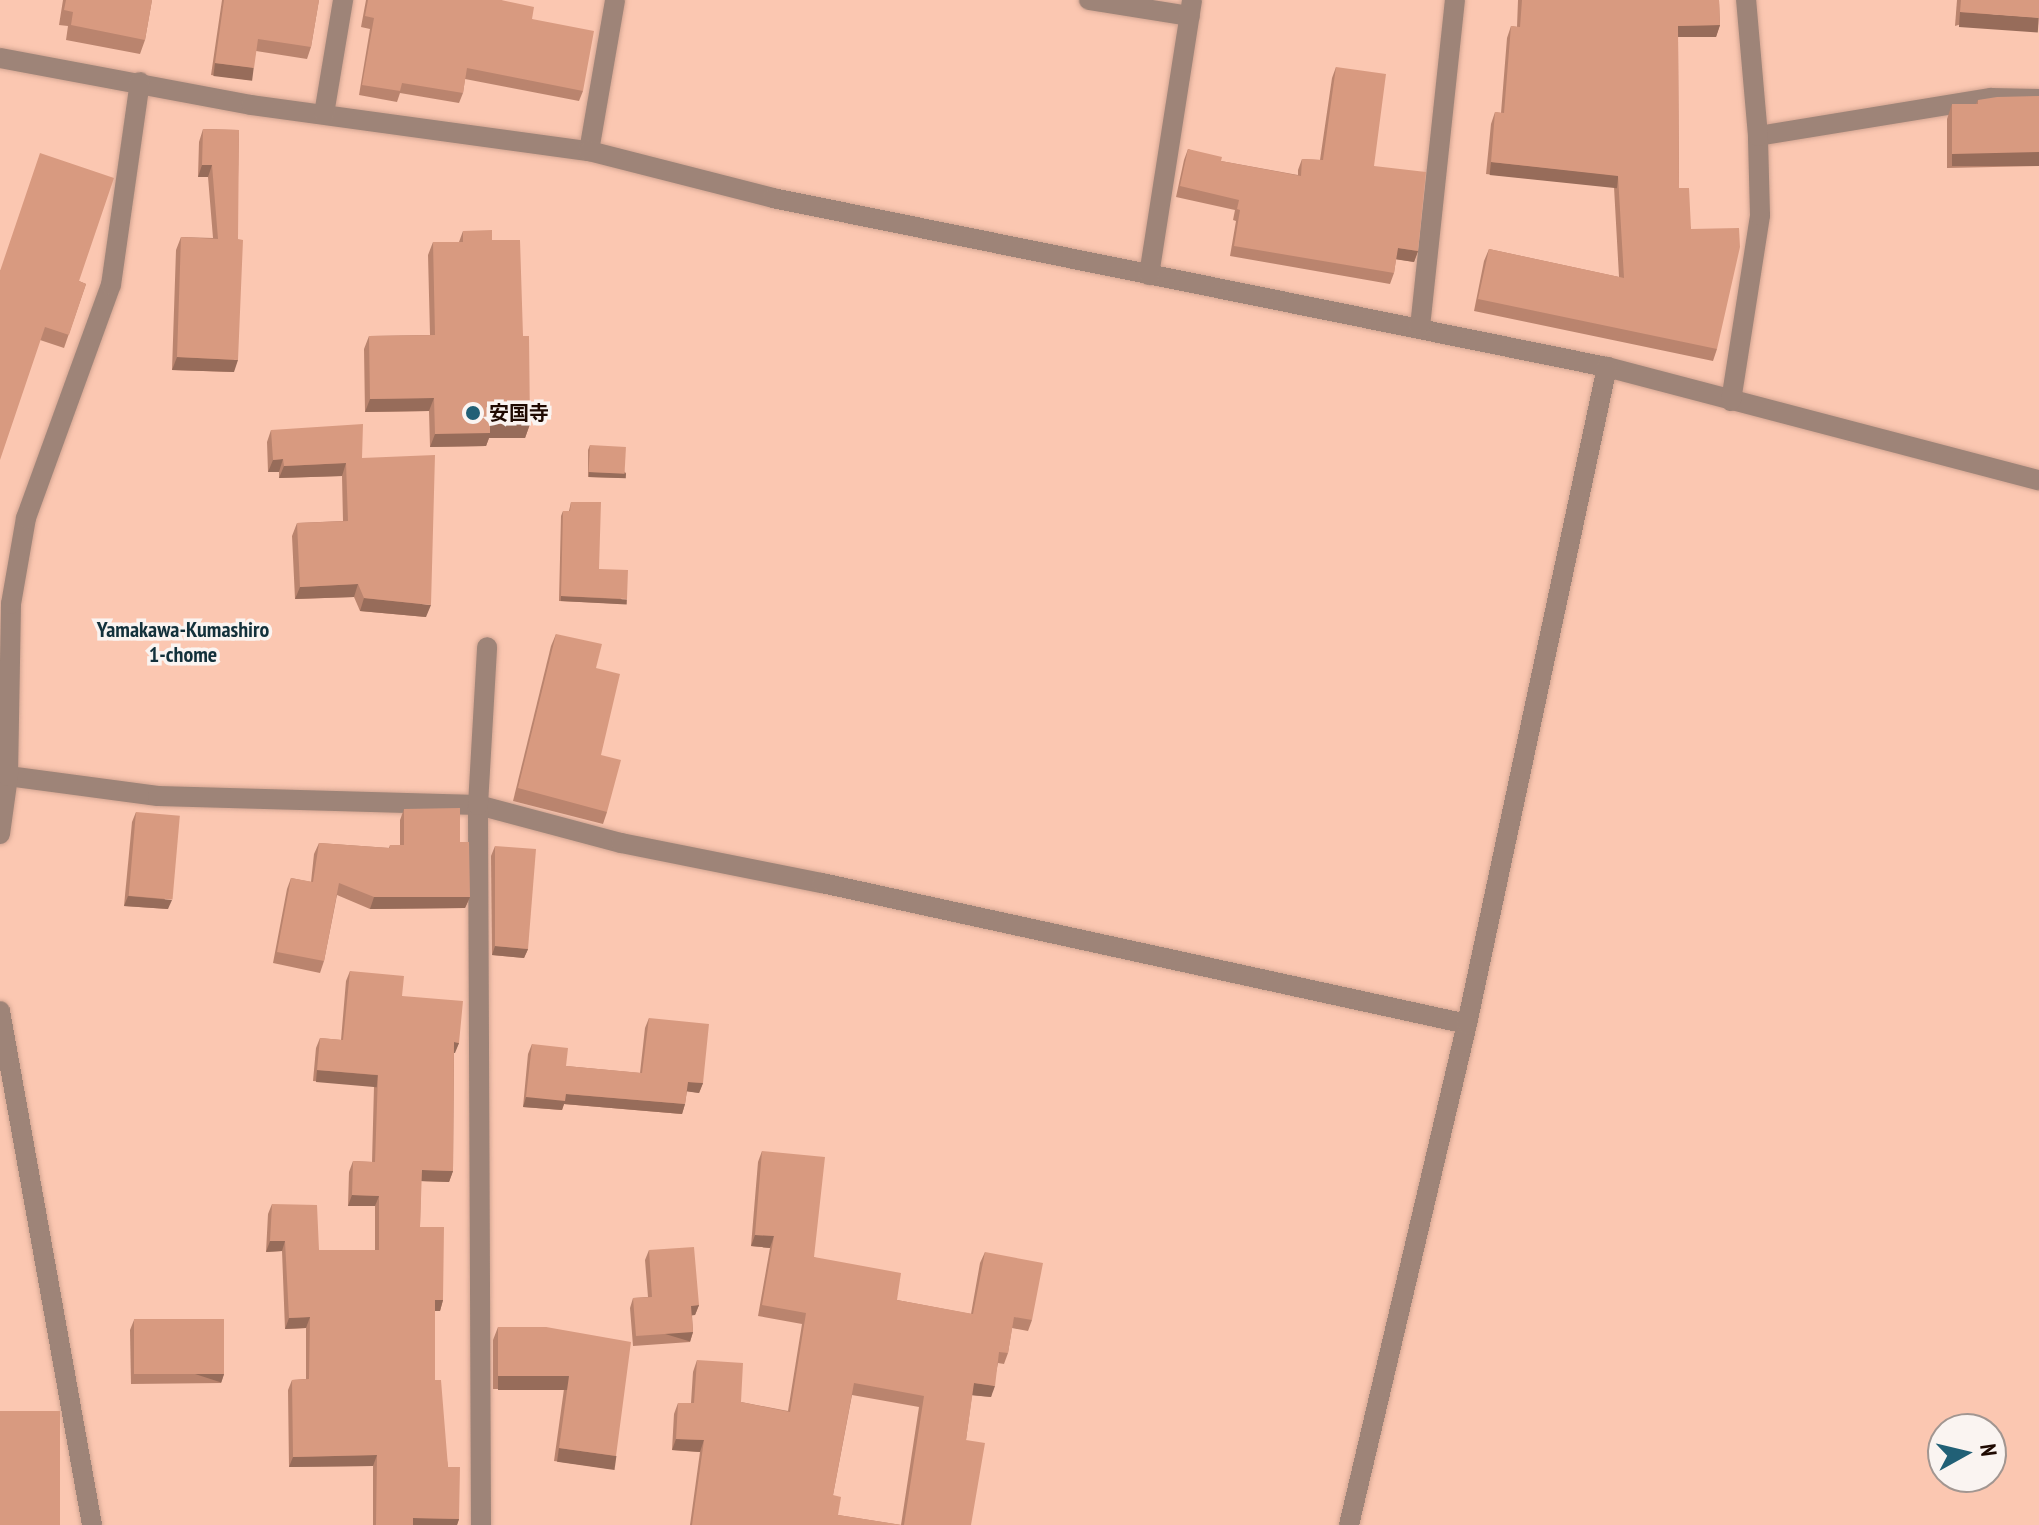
<!DOCTYPE html>
<html>
<head>
<meta charset="utf-8">
<style>
	body { margin:0 }
	#map { position:relative; width:2039px; height:1525px; overflow:hidden; background:#fbc7b1; font-family:"PT Sans Narrow","Noto Sans JP",sans-serif }
	div>[style] { position:absolute }
	.roads { filter:drop-shadow(0 0 2px #d3a592) drop-shadow(0 0 2px #d3a592) }
	.minor>* { height:20px; margin:-10px; padding:0 10px; transform-origin:10px; border-radius:10px; background:#9e8478 }
	.wall>* { inset:0; background:#ba846e }
	.shaded-wall>* { inset:0; background:#976c5a; transform-origin:0 0 }
	.building>* { inset:0; background:#d89a80; transform-origin:0 0 }
	.dots>* { width:22px; height:22px; translate:-50% -50%; box-sizing:border-box; border:4px solid #faf4f1; border-radius:50% }
	span { translate:-50% -50%; white-space:nowrap; text-align:center; line-height:1.15; -webkit-text-stroke:7px #faf4f1; paint-order:stroke }
	.poi-label { font-size:20px; color:#1f0a02; font-weight:700 }
	.left { translate:0 -50%; text-align:left }
	.neighbourhood-label { font-size:22px; color:#13313b; font-weight:700 }
	.north { position:absolute; left:1927px; top:1413px; width:80px; height:80px; box-sizing:border-box; background:#faf4f1; border:2px solid #a29691; border-radius:50%; rotate:82deg; font-size:22px; font-weight:700; line-height:32px; text-align:center; color:#1f0a02 }
	.north::after { content:''; display:block; margin:auto; width:28px; height:36px; background:#216076; clip-path:polygon(50% 0,100% 100%,50% 72%,0 100%) }
</style>
</head>
<body>
<div id="map">
	<div class="roads">
		<div class="minor">
			<div style="left:1089px;top:0;width:102px;rotate:9deg"></div>
			<div style="left:0;top:58px;width:255px;rotate:10.6deg"></div>
			<div style="left:251px;top:105px;width:341px;rotate:7.8deg"></div>
			<div style="left:589px;top:151px;width:153px;rotate:-80.2deg"></div>
			<div style="left:324px;top:114px;width:116px;rotate:-80.5deg"></div>
			<div style="left:1758px;top:136px;width:236px;rotate:-9.3deg"></div>
			<div style="left:1991px;top:98px;width:48px;rotate:1.2deg"></div>
			<div style="left:589px;top:151px;width:190px;rotate:14.3deg"></div>
			<div style="left:773px;top:198px;width:851px;rotate:11.46deg"></div>
			<div style="left:1607px;top:367px;width:447px;rotate:14.7deg"></div>
			<div style="left:1149px;top:275px;width:278px;rotate:-81.1deg"></div>
			<div style="left:1420px;top:327px;width:329px;rotate:-83.9deg"></div>
			<div style="left:1731px;top:401px;width:188px;rotate:-81.1deg"></div>
			<div style="left:1760px;top:215px;width:79px;rotate:-91.5deg"></div>
			<div style="left:1758px;top:136px;width:137px;rotate:-95deg"></div>
			<div style="left:8px;top:776px;width:151px;rotate:7.6deg"></div>
			<div style="left:158px;top:796px;width:320px;rotate:1.6deg"></div>
			<div style="left:478px;top:805px;width:148px;rotate:14.9deg"></div>
			<div style="left:621px;top:843px;width:205px;rotate:11.3deg"></div>
			<div style="left:822px;top:883px;width:660px;rotate:12.33deg"></div>
			<div style="left:0;top:834px;width:59px;rotate:-82.1deg"></div>
			<div style="left:8px;top:776px;width:172px;rotate:-89deg"></div>
			<div style="left:11px;top:604px;width:87px;rotate:-80.1deg"></div>
			<div style="left:26px;top:518px;width:248px;rotate:-70deg"></div>
			<div style="left:111px;top:285px;width:205px;rotate:-81.9deg"></div>
			<div style="left:0;top:1011px;width:522px;rotate:79.85deg"></div>
			<div style="left:481px;top:1525px;width:720px;rotate:-90.24deg"></div>
			<div style="left:478px;top:805px;width:158px;rotate:-86.7deg"></div>
			<div style="left:1349px;top:1525px;width:515px;rotate:-76.75deg"></div>
			<div style="left:1467px;top:1024px;width:672px;rotate:-77.97deg"></div>
		</div>
	</div>
	<div class="wall">
		<div style="clip-path:polygon(63px 0,152px 0,145px 40px,140px 54px,66px 40px,68px 26px,59px 25px)"></div>
		<div style="clip-path:polygon(222px 0,319px 0,311px 47px,307px 59px,256px 51px,250px 80px,211px 75px)"></div>
		<div style="clip-path:polygon(366px 0,501px 0,532px 19px,583px 91px,579px 101px,465px 79px,463px 93px,459px 103px,400px 93px,397px 102px,359px 95px,370px 29px,361px 27px)"></div>
		<div style="clip-path:polygon(1518px 0,1719px 0,1720px 25px,1716px 37px,1678px 37px,1679px 188px,1691px 229px,1717px 349px,1713px 361px,1474px 311px,1484px 261px,1489px 249px,1619px 277px,1614px 187px,1486px 174px,1491px 124px,1495px 112px,1501px 113px,1507px 38px,1511px 26px,1517px 27px)"></div>
		<div style="clip-path:polygon(1957px 0,2039px 0,1955px 26px)"></div>
		<div style="clip-path:polygon(1336px 67px,1374px 166px,1418px 251px,1414px 262px,1396px 259px,1394px 273px,1390px 284px,1230px 256px,1236px 221px,1233px 220px,1235px 210px,1176px 197px,1184px 160px,1188px 149px,1221px 161px,1298px 175px,1298px 170px,1302px 159px,1320px 160px,1332px 78px)"></div>
		<div style="clip-path:polygon(2039px 96px,2039px 166px,1947px 168px,1947px 119px,1952px 104px,1976px 104px,1978px 100px)"></div>
		<div style="clip-path:polygon(203px 129px,239px 130px,234px 372px,172px 370px,176px 250px,181px 237px,213px 238px,208px 177px,198px 177px,199px 142px)"></div>
		<div style="clip-path:polygon(463px 231px,492px 240px,523px 336px,530px 424px,525px 438px,489px 438px,486px 446px,430px 447px,429px 411px,365px 412px,364px 349px,369px 336px,430px 335px,428px 255px,433px 242px,459px 242px)"></div>
		<div style="clip-path:polygon(0 270px,79px 281px,86px 284px,64px 348px,40px 340px)"></div>
		<div style="clip-path:polygon(271px 430px,362px 458px,426px 617px,360px 611px,354px 597px,295px 599px,292px 536px,297px 523px,343px 521px,342px 476px,279px 478px,279px 472px,268px 472px,267px 442px)"></div>
		<div style="clip-path:polygon(590px 445px,626px 473px,624px 478px,588px 477px,588px 450px)"></div>
		<div style="clip-path:polygon(571px 502px,599px 569px,625px 604px,559px 601px,561px 516px,563px 511px,569px 511px)"></div>
		<div style="clip-path:polygon(556px 634px,601px 755px,607px 812px,603px 824px,513px 801px,551px 646px)"></div>
		<div style="clip-path:polygon(404px 809px,460px 842px,470px 897px,465px 908px,370px 909px,337px 895px,324px 961px,320px 973px,273px 963px,287px 889px,291px 878px,311px 882px,314px 854px,319px 843px,389px 848px,390px 845px,400px 845px,400px 820px)"></div>
		<div style="clip-path:polygon(136px 812px,168px 909px,124px 906px,132px 822px)"></div>
		<div style="clip-path:polygon(495px 846px,528px 949px,524px 958px,492px 955px,491px 856px)"></div>
		<div style="clip-path:polygon(350px 971px,402px 996px,459px 1043px,454px 1053px,453px 1171px,449px 1182px,421px 1181px,420px 1227px,443px 1300px,440px 1311px,435px 1311px,435px 1380px,448px 1467px,459px 1519px,457px 1525px,373px 1525px,373px 1466px,289px 1467px,288px 1390px,292px 1380px,306px 1379px,306px 1328px,285px 1329px,282px 1251px,266px 1252px,268px 1214px,272px 1204px,319px 1250px,375px 1250px,375px 1206px,348px 1206px,349px 1172px,353px 1161px,372px 1162px,374px 1086px,313px 1081px,316px 1048px,320px 1038px,341px 1040px,346px 981px)"></div>
		<div style="clip-path:polygon(649px 1018px,703px 1083px,699px 1093px,687px 1091px,685px 1104px,682px 1114px,564px 1104px,562px 1110px,523px 1107px,528px 1054px,532px 1044px,566px 1066px,640px 1073px,645px 1028px)"></div>
		<div style="clip-path:polygon(evenodd,762px 1151px,814px 1257px,897px 1300px,971px 1314px,980px 1263px,985px 1252px,1032px 1320px,1028px 1331px,1012px 1328px,1008px 1353px,1004px 1364px,998px 1363px,991px 1397px,972px 1395px,966px 1440px,971px 1525px,690px 1525px,700px 1452px,672px 1450px,674px 1414px,678px 1403px,691px 1403px,693px 1372px,697px 1360px,741px 1402px,788px 1411px,802px 1324px,758px 1316px,770px 1248px,751px 1246px,758px 1162px,762px 1151px,852px 1395px,919px 1407px,901px 1525px,838px 1515px,833px 1495px,852px 1395px)"></div>
		<div style="clip-path:polygon(649px 1250px,699px 1305px,695px 1315px,692px 1315px,693px 1332px,690px 1342px,633px 1346px,630px 1308px,633px 1298px,648px 1297px,645px 1260px)"></div>
		<div style="clip-path:polygon(134px 1320px,224px 1374px,221px 1383px,131px 1384px,130px 1330px)"></div>
		<div style="clip-path:polygon(498px 1327px,546px 1327px,616px 1456px,611px 1469px,554px 1461px,564px 1389px,493px 1389px,493px 1340px)"></div>
	</div>
	<div class="shaded-wall">
		<div style="left:1960px;top:12px;width:79px;height:15px;rotate:4deg"></div>
		<div style="clip-path:polygon(1720px 25px,1716px 37px,1674px 37px,1678px 26px)"></div>
		<div style="left:215px;top:63px;width:39px;height:13px;rotate:7deg"></div>
		<div style="left:2039px;top:152px;width:14px;height:87px;rotate:90deg"></div>
		<div style="left:1491px;top:162px;width:128px;height:13px;rotate:6deg"></div>
		<div style="clip-path:polygon(202px 165px,212px 165px,208px 177px,198px 177px)"></div>
		<div style="clip-path:polygon(1398px 248px,1418px 251px,1414px 262px,1394px 259px)"></div>
		<div style="clip-path:polygon(177px 357px,238px 360px,234px 372px,172px 370px)"></div>
		<div style="clip-path:polygon(434px 398px,429px 411px,365px 412px,370px 399px)"></div>
		<div style="clip-path:polygon(490px 424px,530px 424px,525px 438px,489px 438px,486px 446px,430px 447px,435px 434px)"></div>
		<div style="clip-path:polygon(283px 459px,279px 472px,268px 472px,273px 460px)"></div>
		<div style="clip-path:polygon(346px 463px,342px 476px,279px 478px,284px 466px)"></div>
		<div style="left:589px;top:472px;width:37px;height:5px;rotate:2deg"></div>
		<div style="clip-path:polygon(358px 584px,354px 597px,295px 599px,300px 587px)"></div>
		<div style="left:561px;top:596px;width:66px;height:5px;rotate:3deg"></div>
		<div style="clip-path:polygon(364px 598px,431px 605px,426px 617px,360px 611px)"></div>
		<div style="clip-path:polygon(128px 896px,172px 900px,168px 909px,124px 906px)"></div>
		<div style="clip-path:polygon(374px 897px,470px 897px,465px 908px,370px 909px)"></div>
		<div style="clip-path:polygon(495px 946px,528px 949px,524px 958px,492px 955px)"></div>
		<div style="clip-path:polygon(454px 1042px,459px 1043px,455px 1053px,450px 1053px)"></div>
		<div style="left:317px;top:1070px;width:61px;height:12px;rotate:5deg"></div>
		<div style="clip-path:polygon(688px 1082px,703px 1083px,699px 1093px,684px 1091px)"></div>
		<div style="clip-path:polygon(566px 1094px,685px 1104px,682px 1114px,564px 1104px,562px 1110px,523px 1107px,526px 1097px)"></div>
		<div style="clip-path:polygon(422px 1170px,453px 1171px,449px 1182px,418px 1181px)"></div>
		<div style="clip-path:polygon(352px 1195px,379px 1196px,375px 1206px,348px 1206px)"></div>
		<div style="clip-path:polygon(755px 1235px,774px 1236px,770px 1248px,751px 1246px)"></div>
		<div style="clip-path:polygon(270px 1241px,285px 1241px,282px 1251px,266px 1252px)"></div>
		<div style="clip-path:polygon(435px 1300px,443px 1300px,440px 1311px,431px 1311px)"></div>
		<div style="clip-path:polygon(699px 1305px,695px 1315px,688px 1316px,691px 1306px)"></div>
		<div style="clip-path:polygon(310px 1317px,306px 1328px,285px 1329px,289px 1318px)"></div>
		<div style="left:693px;top:1332px;width:10px;height:57px;rotate:107deg"></div>
		<div style="left:224px;top:1374px;width:9px;height:89px;rotate:108deg"></div>
		<div style="left:498px;top:1376px;width:71px;height:14px"></div>
		<div style="clip-path:polygon(974px 1383px,995px 1386px,991px 1397px,970px 1395px)"></div>
		<div style="clip-path:polygon(676px 1439px,704px 1440px,700px 1452px,672px 1450px)"></div>
		<div style="left:559px;top:1448px;width:58px;height:14px;rotate:8deg"></div>
		<div style="clip-path:polygon(377px 1455px,373px 1466px,289px 1467px,293px 1457px)"></div>
		<div style="clip-path:polygon(413px 1518px,459px 1519px,457px 1525px,411px 1525px)"></div>
	</div>
	<div class="building">
		<div style="clip-path:polygon(66px 0,152px 0,145px 40px,71px 25px,73px 12px,64px 10px)"></div>
		<div style="clip-path:polygon(224px 0,319px 0,311px 47px,258px 39px,254px 68px,215px 63px)"></div>
		<div style="clip-path:polygon(368px 0,501px 0,534px 7px,532px 19px,594px 31px,583px 91px,467px 68px,463px 93px,402px 83px,400px 91px,362px 85px,374px 18px,365px 16px)"></div>
		<div style="clip-path:polygon(1522px 0,1719px 0,1720px 25px,1678px 26px,1679px 188px,1689px 188px,1691px 229px,1739px 228px,1740px 247px,1717px 349px,1478px 299px,1489px 249px,1624px 278px,1618px 176px,1491px 162px,1495px 112px,1504px 113px,1511px 26px,1520px 27px)"></div>
		<div style="clip-path:polygon(1961px 0,2039px 0,2039px 18px,1960px 12px)"></div>
		<div style="clip-path:polygon(1336px 67px,1386px 74px,1374px 166px,1426px 172px,1418px 251px,1398px 248px,1394px 273px,1234px 246px,1240px 210px,1237px 209px,1239px 200px,1180px 186px,1188px 149px,1222px 157px,1221px 161px,1301px 176px,1302px 159px,1323px 160px)"></div>
		<div style="clip-path:polygon(2039px 96px,2039px 152px,1952px 154px,1952px 104px,1978px 104px,1978px 100px,1997px 97px)"></div>
		<div style="clip-path:polygon(203px 129px,239px 130px,238px 239px,243px 240px,238px 360px,177px 357px,181px 237px,218px 239px,212px 165px,202px 165px)"></div>
		<div style="clip-path:polygon(40px 153px,114px 178px,79px 281px,86px 284px,69px 335px,45px 327px,0 460px,0 271px)"></div>
		<div style="clip-path:polygon(492px 230px,492px 240px,520px 240px,523px 336px,529px 336px,530px 424px,490px 424px,490px 433px,435px 434px,434px 398px,370px 399px,369px 336px,435px 335px,433px 242px,463px 242px,463px 231px)"></div>
		<div style="clip-path:polygon(363px 424px,362px 458px,435px 455px,431px 605px,364px 598px,358px 584px,300px 587px,297px 523px,348px 521px,346px 463px,284px 466px,283px 459px,273px 460px,271px 430px)"></div>
		<div style="left:590px;top:445px;width:36px;height:27px;rotate:3deg"></div>
		<div style="clip-path:polygon(571px 502px,601px 502px,599px 569px,628px 570px,627px 599px,561px 596px,563px 511px,570px 511px)"></div>
		<div style="clip-path:polygon(556px 634px,602px 644px,596px 668px,620px 674px,601px 755px,621px 760px,607px 812px,518px 788px)"></div>
		<div style="clip-path:polygon(460px 808px,460px 842px,469px 842px,470px 897px,374px 897px,339px 883px,324px 961px,277px 952px,291px 878px,313px 882px,319px 843px,390px 848px,390px 845px,404px 845px,404px 809px)"></div>
		<div style="left:136px;top:812px;width:44px;height:84px;rotate:5deg"></div>
		<div style="clip-path:polygon(495px 846px,536px 849px,528px 949px,495px 946px)"></div>
		<div style="clip-path:polygon(350px 971px,404px 976px,402px 996px,463px 1001px,459px 1043px,454px 1042px,453px 1171px,422px 1170px,420px 1227px,444px 1227px,443px 1300px,435px 1300px,435px 1380px,441px 1380px,448px 1467px,460px 1467px,459px 1519px,413px 1518px,413px 1525px,376px 1525px,377px 1455px,293px 1457px,292px 1380px,309px 1379px,310px 1317px,289px 1318px,285px 1241px,270px 1241px,272px 1204px,317px 1205px,319px 1250px,379px 1250px,379px 1196px,352px 1195px,353px 1161px,375px 1162px,378px 1075px,317px 1070px,320px 1038px,343px 1040px)"></div>
		<div style="clip-path:polygon(649px 1018px,709px 1024px,703px 1083px,688px 1082px,685px 1104px,566px 1094px,565px 1101px,526px 1097px,532px 1044px,568px 1048px,566px 1066px,642px 1073px)"></div>
		<div style="clip-path:polygon(762px 1151px,825px 1157px,814px 1257px,901px 1273px,897px 1300px,973px 1314px,985px 1252px,1043px 1263px,1032px 1320px,1014px 1317px,1008px 1353px,999px 1352px,995px 1386px,974px 1383px,966px 1440px,985px 1443px,971px 1525px,904px 1525px,924px 1396px,854px 1383px,833px 1495px,841px 1497px,838px 1515px,902px 1525px,692px 1525px,704px 1440px,676px 1439px,678px 1403px,694px 1403px,697px 1360px,743px 1363px,741px 1402px,790px 1412px,806px 1313px,762px 1305px,774px 1236px,755px 1235px)"></div>
		<div style="clip-path:polygon(694px 1247px,699px 1305px,691px 1306px,693px 1332px,636px 1336px,633px 1298px,652px 1297px,649px 1250px)"></div>
		<div style="left:224px;top:1319px;width:55px;height:90px;rotate:90deg"></div>
		<div style="clip-path:polygon(498px 1327px,546px 1327px,631px 1342px,616px 1456px,559px 1448px,569px 1376px,498px 1376px)"></div>
		<div style="left:0;top:1411px;width:60px;height:114px"></div>
	</div>
	<div class="dots">
		<div style="left:473px;top:413px;background:#216076"></div>
	</div>
	<div class="poi-label">
		<span class="left" style="left:489px;top:413px">安国寺</span>
	</div>
	<div class="neighbourhood-label">
		<span style="left:183px;top:642px">Yamakawa-Kumashiro<br>1-chome</span>
	</div>
	<div class="north">N</div>
</div>
</body>
</html>
